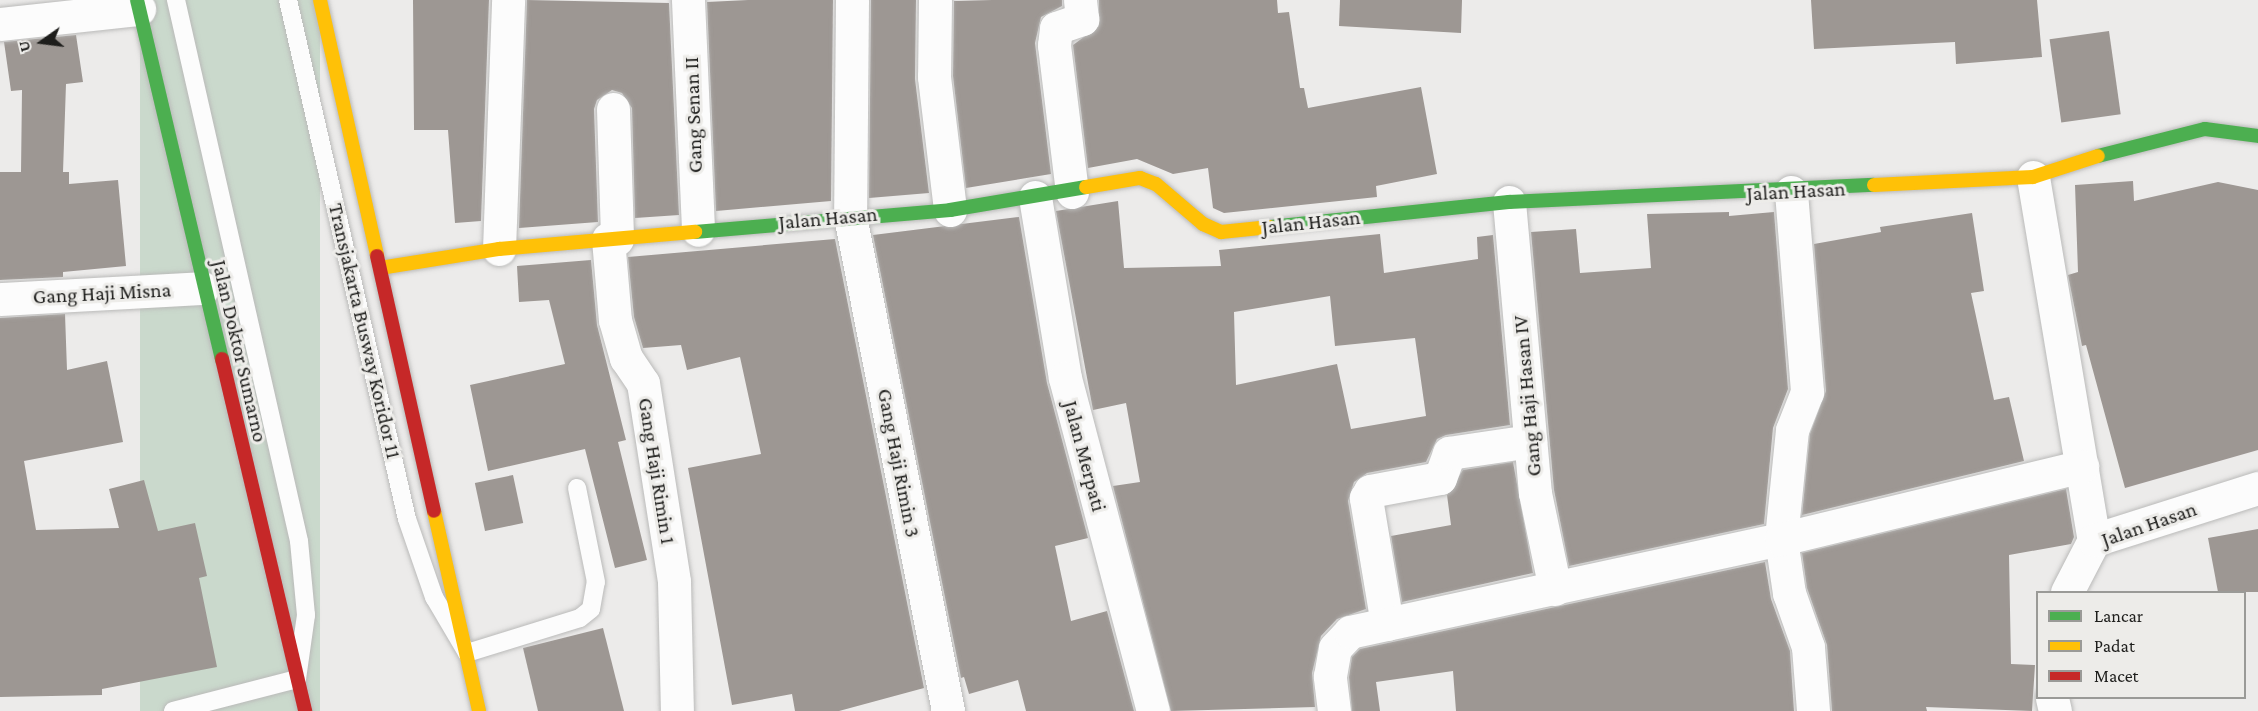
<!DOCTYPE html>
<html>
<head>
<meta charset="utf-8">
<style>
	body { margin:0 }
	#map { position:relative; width:2258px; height:711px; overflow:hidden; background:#ecebea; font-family:"Crimson Pro",serif }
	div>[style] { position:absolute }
	.green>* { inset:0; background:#cad9cc; transform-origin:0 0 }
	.building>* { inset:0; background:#9d9793; transform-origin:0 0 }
	.roads { filter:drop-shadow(0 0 2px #babab9) drop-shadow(0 0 2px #babab9) }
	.lane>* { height:18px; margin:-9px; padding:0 9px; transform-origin:9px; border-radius:9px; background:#fcfcfc }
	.street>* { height:33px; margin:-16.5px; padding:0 16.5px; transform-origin:16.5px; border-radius:16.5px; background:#fcfcfc }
	.fast>* { height:14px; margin:-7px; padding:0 7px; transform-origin:7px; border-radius:7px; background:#4caf50 }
	.slow>* { height:14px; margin:-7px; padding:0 7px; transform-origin:7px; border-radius:7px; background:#ffc107 }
	.jam>* { height:14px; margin:-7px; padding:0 7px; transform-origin:7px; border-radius:7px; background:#c62828 }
	span { translate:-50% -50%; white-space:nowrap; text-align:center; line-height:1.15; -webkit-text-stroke:6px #edece9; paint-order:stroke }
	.street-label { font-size:21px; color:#1e1e1c }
	.legend { position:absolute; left:2036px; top:591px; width:210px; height:108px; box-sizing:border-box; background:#edece9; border:2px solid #9a9a97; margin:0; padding:8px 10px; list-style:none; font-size:18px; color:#1e1e1c }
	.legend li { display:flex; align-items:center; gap:12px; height:30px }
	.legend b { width:30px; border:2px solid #9a9a97 }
	.north { position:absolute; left:12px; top:12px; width:60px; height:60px; -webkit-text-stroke:4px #edece9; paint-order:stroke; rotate:256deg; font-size:16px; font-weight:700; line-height:24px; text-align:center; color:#1e1e1c }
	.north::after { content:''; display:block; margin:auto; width:21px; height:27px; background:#1e1e1c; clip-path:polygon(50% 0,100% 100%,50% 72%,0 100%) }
</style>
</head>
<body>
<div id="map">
	<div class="green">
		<div style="left:140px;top:0;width:180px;height:730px"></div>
	</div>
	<div class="building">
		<div style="clip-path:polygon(413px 0,489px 0,481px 221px,455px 223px,448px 130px,414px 130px)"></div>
		<div style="clip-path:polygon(527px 0,669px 3px,679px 215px,635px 218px,632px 108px,622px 93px,612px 90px,597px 100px,594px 109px,598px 222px,519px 228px)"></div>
		<div style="clip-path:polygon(748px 0,833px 0,831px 201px,716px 211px,707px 2px)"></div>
		<div style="clip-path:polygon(871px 0,916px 0,915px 79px,929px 193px,869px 198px)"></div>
		<div style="clip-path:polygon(992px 0,1062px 0,1062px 6px,1041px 17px,1035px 43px,1051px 174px,966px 188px,953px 76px,954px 1px)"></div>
		<div style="clip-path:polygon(1099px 0,1277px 0,1278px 13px,1289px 12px,1300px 88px,1304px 88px,1308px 108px,1421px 87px,1437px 174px,1376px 186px,1377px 197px,1224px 213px,1213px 208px,1208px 168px,1173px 174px,1137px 159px,1088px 168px,1073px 45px,1099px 26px)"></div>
		<div style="clip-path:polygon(1340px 0,1462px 0,1461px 33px,1339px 26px)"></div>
		<div style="clip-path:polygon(1811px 0,2037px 0,2042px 57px,1956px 64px,1955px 42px,1814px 49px)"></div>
		<div style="left:2109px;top:31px;width:84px;height:60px;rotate:82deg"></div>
		<div style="clip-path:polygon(76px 35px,83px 82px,66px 84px,63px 172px,69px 172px,69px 184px,118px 180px,126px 266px,63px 272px,63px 277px,0 280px,0 172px,21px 172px,22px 90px,11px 91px,4px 42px)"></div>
		<div style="clip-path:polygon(2133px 181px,2134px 201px,2218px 182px,2258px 190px,2258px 450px,2125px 488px,2086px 345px,2082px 346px,2068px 275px,2078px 272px,2075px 185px)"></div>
		<div style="clip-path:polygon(evenodd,1118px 201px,1124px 268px,1221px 266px,1219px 250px,1380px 234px,1384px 273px,1478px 259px,1477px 237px,1493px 235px,1510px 425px,1446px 435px,1437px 439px,1426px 462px,1367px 473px,1354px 482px,1348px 501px,1366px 609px,1337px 619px,1321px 636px,1312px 673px,1315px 707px,1171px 711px,1113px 486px,1140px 482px,1126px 403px,1093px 410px,1056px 211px,1118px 201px,1330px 296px,1335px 346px,1415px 338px,1426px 416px,1351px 429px,1337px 364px,1236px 385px,1234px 312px,1330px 296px)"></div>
		<div style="clip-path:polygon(1729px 212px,1729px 216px,1774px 212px,1788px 389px,1773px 428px,1764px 524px,1569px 566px,1554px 490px,1531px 232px,1576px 229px,1580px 273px,1651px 268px,1647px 214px)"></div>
		<div style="clip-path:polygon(1972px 213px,1984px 291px,1971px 293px,1994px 400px,2009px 397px,2024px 461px,1802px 515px,1810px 434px,1826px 391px,1814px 244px,1881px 232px,1880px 227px)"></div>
		<div style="clip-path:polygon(1019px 217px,1047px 383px,1088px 538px,1055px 546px,1071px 621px,1107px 611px,1134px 711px,1026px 711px,1018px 680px,969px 694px,964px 677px,961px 678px,873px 235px)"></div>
		<div style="clip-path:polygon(835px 239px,924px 688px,839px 711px,795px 711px,792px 694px,732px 705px,688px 468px,761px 454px,740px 357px,687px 370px,681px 345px,643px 348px,634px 317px,628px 257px)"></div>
		<div style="clip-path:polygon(591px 260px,597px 325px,626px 440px,618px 442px,647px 560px,615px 568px,585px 449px,488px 471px,470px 385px,565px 364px,549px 300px,519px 302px,517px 266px)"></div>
		<div style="clip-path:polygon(65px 314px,67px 370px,107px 361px,123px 442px,24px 461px,36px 530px,119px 528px,109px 489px,144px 480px,158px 531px,195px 523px,207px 576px,199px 578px,217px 667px,102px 689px,102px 695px,0 697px,0 318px)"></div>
		<div style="clip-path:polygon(1513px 462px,1533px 573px,1402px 602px,1391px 536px,1451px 525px,1447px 495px,1463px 470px)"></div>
		<div style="left:513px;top:475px;width:49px;height:39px;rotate:78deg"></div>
		<div style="clip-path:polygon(2066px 489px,2074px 537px,2071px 544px,2009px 555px,2011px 664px,2035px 665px,2032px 711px,1926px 707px,1927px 711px,1832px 711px,1827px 645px,1807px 588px,1802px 553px)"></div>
		<div style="clip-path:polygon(2258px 529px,2258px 592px,2218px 592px,2208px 538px)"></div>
		<div style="clip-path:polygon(1765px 562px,1771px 599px,1790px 651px,1794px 711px,1456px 711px,1453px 671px,1376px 682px,1380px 711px,1352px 711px,1349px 677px,1352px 657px,1360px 649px)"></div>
		<div style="clip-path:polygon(603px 628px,624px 711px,538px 711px,523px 648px)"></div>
	</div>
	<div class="roads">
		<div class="lane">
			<div style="left:288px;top:0;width:532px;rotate:77.09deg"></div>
			<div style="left:407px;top:519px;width:83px;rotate:70.9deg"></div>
			<div style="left:434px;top:597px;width:65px;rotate:59.5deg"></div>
			<div style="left:467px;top:653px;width:118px;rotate:-17.2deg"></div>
			<div style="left:580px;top:618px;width:14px;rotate:-39deg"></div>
			<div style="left:591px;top:609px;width:27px;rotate:-80deg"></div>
			<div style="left:596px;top:582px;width:96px;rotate:-101.4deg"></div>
			<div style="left:173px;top:711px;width:128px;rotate:-14.5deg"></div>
			<div style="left:297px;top:679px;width:65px;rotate:-82deg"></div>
			<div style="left:306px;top:615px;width:74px;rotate:-95.4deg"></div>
			<div style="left:299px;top:541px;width:555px;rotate:-102.81deg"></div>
		</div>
		<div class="street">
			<div style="left:688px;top:0;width:230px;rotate:87.5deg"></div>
			<div style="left:852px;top:0;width:216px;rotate:90.5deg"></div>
			<div style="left:850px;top:216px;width:505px;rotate:78.8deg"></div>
			<div style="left:935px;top:0;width:77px;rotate:90.7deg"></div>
			<div style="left:934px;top:77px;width:134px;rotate:83.1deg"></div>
			<div style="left:0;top:24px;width:140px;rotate:-6.2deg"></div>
			<div style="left:613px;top:109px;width:130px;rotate:88.2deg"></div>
			<div style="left:2033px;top:177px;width:368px;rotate:80.5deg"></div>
			<div style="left:1072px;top:192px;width:148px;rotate:-97deg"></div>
			<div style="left:1054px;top:45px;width:17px;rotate:-83deg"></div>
			<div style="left:1056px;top:28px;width:28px;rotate:-19deg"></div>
			<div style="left:1082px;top:19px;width:19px;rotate:-96deg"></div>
			<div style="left:1791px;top:192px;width:201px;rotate:85.4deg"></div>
			<div style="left:1807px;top:392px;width:41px;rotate:111.5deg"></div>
			<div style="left:1792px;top:430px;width:110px;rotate:95.8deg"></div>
			<div style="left:1781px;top:539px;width:55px;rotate:81.6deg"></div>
			<div style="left:1789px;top:593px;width:57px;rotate:70.6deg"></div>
			<div style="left:1808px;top:647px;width:64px;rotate:85.5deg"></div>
			<div style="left:1035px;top:197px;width:183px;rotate:80.6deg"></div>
			<div style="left:1065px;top:378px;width:344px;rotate:75.2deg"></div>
			<div style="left:1509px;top:202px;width:292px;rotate:84.9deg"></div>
			<div style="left:1535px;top:493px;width:98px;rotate:78.2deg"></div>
			<div style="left:608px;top:239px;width:81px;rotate:85.1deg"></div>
			<div style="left:615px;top:320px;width:40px;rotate:74deg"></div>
			<div style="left:626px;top:358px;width:30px;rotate:56deg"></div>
			<div style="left:643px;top:383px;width:201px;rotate:81.1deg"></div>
			<div style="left:674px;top:582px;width:129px;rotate:88.7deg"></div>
			<div style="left:499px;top:249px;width:249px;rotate:-87.9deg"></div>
			<div style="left:0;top:299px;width:203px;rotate:-3.1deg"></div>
			<div style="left:2067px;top:592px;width:59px;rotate:-62.6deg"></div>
			<div style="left:2094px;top:540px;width:172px;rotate:-17.6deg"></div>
			<div style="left:1387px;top:624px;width:128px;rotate:-99.5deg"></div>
			<div style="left:1366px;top:498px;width:8px;rotate:-60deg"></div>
			<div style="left:1370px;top:491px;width:71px;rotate:-10.5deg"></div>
			<div style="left:1440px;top:478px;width:27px;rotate:-70deg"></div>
			<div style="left:1449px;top:453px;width:82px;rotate:-8.4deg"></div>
			<div style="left:2052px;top:698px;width:13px;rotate:77deg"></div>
			<div style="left:1334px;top:711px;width:35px;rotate:-97deg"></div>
			<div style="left:1330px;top:676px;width:28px;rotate:-80deg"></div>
			<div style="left:1335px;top:648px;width:22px;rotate:-47deg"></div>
			<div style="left:1350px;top:632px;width:441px;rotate:-12.2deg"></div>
			<div style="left:1781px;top:539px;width:310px;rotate:-13.6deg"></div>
		</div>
		<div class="fast">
			<div style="left:137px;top:0;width:369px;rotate:76.7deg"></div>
			<div style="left:2098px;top:156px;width:110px;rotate:-14.2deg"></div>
			<div style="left:2205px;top:129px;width:53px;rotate:7.5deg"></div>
			<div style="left:1270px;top:227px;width:240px;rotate:-6deg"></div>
			<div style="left:1509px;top:202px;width:365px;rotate:-2.7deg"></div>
			<div style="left:695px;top:232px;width:256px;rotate:-4.9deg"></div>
			<div style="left:950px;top:210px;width:138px;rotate:-9.6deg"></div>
		</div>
		<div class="slow">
			<div style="left:320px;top:0;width:262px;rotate:77.4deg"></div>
			<div style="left:1874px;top:185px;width:159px;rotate:-2.9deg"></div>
			<div style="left:2033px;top:177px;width:68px;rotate:-17.9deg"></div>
			<div style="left:1086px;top:187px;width:55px;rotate:-9.5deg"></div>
			<div style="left:1140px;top:178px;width:17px;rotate:21deg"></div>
			<div style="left:1156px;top:184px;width:62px;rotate:40.4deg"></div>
			<div style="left:1203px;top:224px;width:20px;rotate:24deg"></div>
			<div style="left:1221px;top:232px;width:49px;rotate:-5.8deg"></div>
			<div style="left:380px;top:268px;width:121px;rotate:-9.1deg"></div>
			<div style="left:499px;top:249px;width:197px;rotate:-5deg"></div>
			<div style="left:434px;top:511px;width:205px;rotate:77.3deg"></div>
		</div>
		<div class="jam">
			<div style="left:377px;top:256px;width:261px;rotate:77.4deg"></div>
			<div style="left:222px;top:359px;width:362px;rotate:76.7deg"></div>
		</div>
	</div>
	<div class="street-label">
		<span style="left:693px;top:115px;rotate:-92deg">Gang Senan II</span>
		<span style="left:1796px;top:191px;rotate:-3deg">Jalan Hasan</span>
		<span style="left:828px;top:218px;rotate:-5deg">Jalan Hasan</span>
		<span style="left:1311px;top:222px;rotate:-6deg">Jalan Hasan</span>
		<span style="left:102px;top:293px;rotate:-3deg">Gang Haji Misna</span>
		<span style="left:365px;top:331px;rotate:77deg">Transjakarta Busway Koridor 11</span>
		<span style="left:240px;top:351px;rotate:77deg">Jalan Doktor Sumarno</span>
		<span style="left:1527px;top:396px;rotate:-95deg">Gang Haji Hasan IV</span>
		<span style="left:1085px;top:456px;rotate:75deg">Jalan Merpati</span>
		<span style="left:899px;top:463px;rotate:79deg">Gang Haji Rimin 3</span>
		<span style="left:657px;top:471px;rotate:81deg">Gang Haji Rimin 1</span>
		<span style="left:2149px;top:524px;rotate:-19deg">Jalan Hasan</span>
	</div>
	<ul class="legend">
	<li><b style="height:8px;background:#4caf50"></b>Lancar</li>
	<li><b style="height:8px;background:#ffc107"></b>Padat</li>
	<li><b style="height:8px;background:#c62828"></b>Macet</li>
	</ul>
	<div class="north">U</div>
</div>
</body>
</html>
